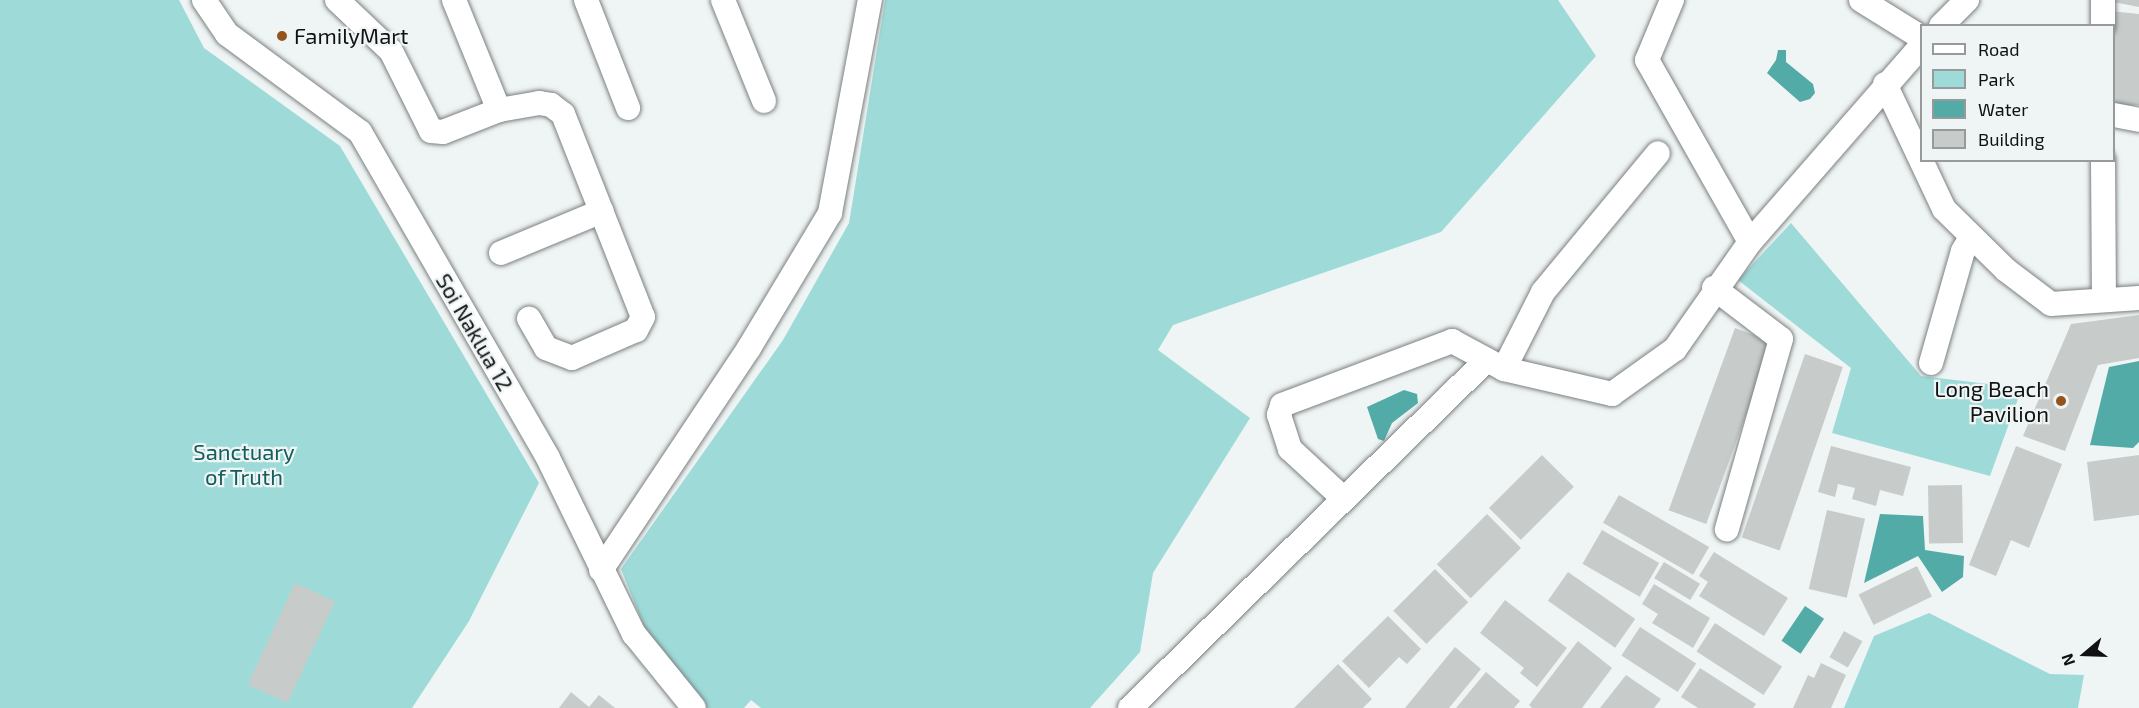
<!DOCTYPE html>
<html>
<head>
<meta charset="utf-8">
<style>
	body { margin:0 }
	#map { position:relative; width:2139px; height:708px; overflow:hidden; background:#eff4f4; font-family:"Exo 2",sans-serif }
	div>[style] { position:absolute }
	.green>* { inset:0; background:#9edbd8 }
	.water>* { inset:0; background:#53aba8; transform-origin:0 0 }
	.building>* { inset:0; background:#c7cccb; transform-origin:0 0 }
	.roads { filter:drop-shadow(0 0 2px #7c8080) drop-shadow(0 0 2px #7c8080) }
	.street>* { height:24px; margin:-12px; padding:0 12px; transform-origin:12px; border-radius:12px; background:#fff }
	.dots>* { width:16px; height:16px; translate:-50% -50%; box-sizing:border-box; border:3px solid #eff4f4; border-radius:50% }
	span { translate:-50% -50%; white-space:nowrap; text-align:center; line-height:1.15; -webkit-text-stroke:4.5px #eff4f4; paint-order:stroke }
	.poi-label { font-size:22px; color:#101212 }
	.left { translate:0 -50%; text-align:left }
	.right { translate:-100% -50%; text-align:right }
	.street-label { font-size:22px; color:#101212 }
	.park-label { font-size:22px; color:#135e5d }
	.legend { position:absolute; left:1920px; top:24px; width:195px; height:138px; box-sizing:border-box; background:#eff4f4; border:2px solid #969a9a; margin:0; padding:8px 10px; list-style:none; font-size:18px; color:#101212 }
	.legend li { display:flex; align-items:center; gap:12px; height:30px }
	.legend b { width:30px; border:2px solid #969a9a }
	.north { position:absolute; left:2055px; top:624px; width:60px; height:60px; -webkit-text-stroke:4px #eff4f4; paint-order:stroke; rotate:251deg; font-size:16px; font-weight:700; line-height:24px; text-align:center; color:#101212 }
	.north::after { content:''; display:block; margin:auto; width:21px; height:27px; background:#101212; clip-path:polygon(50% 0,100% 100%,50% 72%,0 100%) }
</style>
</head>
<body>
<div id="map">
	<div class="green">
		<div style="clip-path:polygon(0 0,179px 0,204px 48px,340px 146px,539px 483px,469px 621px,412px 708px,0 708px)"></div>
		<div style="clip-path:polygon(885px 0,1558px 0,1596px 56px,1441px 232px,1173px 325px,1158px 350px,1250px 418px,1153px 573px,1140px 652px,1090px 708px,761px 708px,751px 700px,744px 708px,705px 708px,654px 651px,621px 569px,783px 340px,849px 223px)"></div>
		<div style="clip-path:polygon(1791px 223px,1921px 376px,2022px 388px,1990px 476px,1832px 433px,1851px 368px,1738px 280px)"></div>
		<div style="clip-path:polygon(1929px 613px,2050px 674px,2084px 675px,2078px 708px,1844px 708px,1874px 636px)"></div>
	</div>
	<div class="water">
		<div style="clip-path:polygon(1778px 50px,1786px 50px,1786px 62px,1813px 84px,1815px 93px,1810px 99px,1800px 102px,1767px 73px,1776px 60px)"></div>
		<div style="clip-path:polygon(2139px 361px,2139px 442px,2133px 448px,2090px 445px,2109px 367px)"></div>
		<div style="clip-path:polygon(1404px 390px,1417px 394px,1418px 403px,1392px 423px,1384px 441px,1378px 439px,1367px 407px)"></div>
		<div style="clip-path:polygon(1880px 514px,1923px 516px,1925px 550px,1964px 556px,1963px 577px,1942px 592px,1918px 556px,1864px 583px)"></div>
		<div style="left:1805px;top:606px;width:23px;height:42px;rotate:34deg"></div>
	</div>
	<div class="building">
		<div style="clip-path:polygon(2108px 0,2139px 0,2139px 7px,2108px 1px)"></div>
		<div style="clip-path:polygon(2110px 11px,2139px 14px,2139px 105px,2114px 105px,2114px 26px)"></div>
		<div style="clip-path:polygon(2139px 315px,2139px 358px,2098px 365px,2065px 451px,2023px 436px,2071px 324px)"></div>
		<div style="left:1735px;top:328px;width:40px;height:194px;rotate:20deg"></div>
		<div style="left:1805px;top:354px;width:40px;height:194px;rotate:19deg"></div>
		<div style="clip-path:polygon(1831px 446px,1911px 467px,1903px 496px,1880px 490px,1876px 506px,1852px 499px,1855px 488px,1838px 484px,1835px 497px,1818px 492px)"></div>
		<div style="clip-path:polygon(2016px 446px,2062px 464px,2029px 548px,2011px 540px,1996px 576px,1969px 565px)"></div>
		<div style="left:1542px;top:455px;width:45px;height:75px;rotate:45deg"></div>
		<div style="clip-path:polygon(2139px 455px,2139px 515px,2094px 521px,2087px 462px)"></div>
		<div style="left:1962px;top:485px;width:58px;height:34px;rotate:89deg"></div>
		<div style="left:1619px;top:495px;width:104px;height:32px;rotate:30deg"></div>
		<div style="left:1827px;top:510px;width:39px;height:81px;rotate:13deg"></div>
		<div style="left:1487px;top:514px;width:48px;height:71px;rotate:45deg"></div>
		<div style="left:1602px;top:530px;width:66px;height:39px;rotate:30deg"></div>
		<div style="clip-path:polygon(1714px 552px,1788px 598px,1764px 636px,1699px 596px,1708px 582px,1699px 576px)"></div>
		<div style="left:1664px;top:562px;width:42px;height:19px;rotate:31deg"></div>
		<div style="left:1917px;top:566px;width:34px;height:65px;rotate:64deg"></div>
		<div style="left:1435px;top:569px;width:47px;height:59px;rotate:45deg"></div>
		<div style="left:1568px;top:572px;width:82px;height:35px;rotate:35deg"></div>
		<div style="left:295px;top:583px;width:44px;height:112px;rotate:25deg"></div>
		<div style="clip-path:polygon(1654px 584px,1710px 618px,1693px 648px,1652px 623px,1658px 614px,1642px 604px)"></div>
		<div style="clip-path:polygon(1505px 600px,1567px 648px,1537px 687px,1520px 673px,1524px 668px,1480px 633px)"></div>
		<div style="clip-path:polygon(1388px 616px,1421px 649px,1407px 664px,1399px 657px,1369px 688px,1342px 661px)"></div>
		<div style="left:1715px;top:623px;width:80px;height:34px;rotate:33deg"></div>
		<div style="left:1640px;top:627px;width:67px;height:34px;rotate:33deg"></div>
		<div style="left:1844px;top:631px;width:21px;height:30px;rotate:29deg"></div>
		<div style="clip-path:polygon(1578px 641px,1612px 668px,1582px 708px,1532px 708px,1529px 705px)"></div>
		<div style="clip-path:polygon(1455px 647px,1481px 669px,1449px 708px,1405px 708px)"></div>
		<div style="clip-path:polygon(1821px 663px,1846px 675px,1831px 708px,1793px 708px,1808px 675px,1814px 678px)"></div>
		<div style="clip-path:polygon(1338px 664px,1372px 699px,1363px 708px,1294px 708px)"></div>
		<div style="clip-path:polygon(1700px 668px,1756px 704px,1753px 708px,1698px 708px,1681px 697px)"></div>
		<div style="clip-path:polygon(1486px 672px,1520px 701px,1514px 708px,1456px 708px)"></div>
		<div style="clip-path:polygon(1626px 675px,1661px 699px,1654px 708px,1600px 708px)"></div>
		<div style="clip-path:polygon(571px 692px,589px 707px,599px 695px,615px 708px,559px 708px)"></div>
	</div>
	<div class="roads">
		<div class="street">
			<div style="left:204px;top:0;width:41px;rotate:55.9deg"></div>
			<div style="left:227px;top:34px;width:165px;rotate:36.4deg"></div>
			<div style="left:360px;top:132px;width:376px;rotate:60deg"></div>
			<div style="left:548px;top:458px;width:196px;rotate:64deg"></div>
			<div style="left:634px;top:634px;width:95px;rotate:51deg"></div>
			<div style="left:337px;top:0;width:74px;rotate:43.4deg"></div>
			<div style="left:391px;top:51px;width:89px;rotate:63.4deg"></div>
			<div style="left:431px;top:131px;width:12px;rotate:5deg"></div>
			<div style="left:443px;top:132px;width:60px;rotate:-21.4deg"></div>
			<div style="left:499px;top:110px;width:41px;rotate:-9.9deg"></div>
			<div style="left:539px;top:103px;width:12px;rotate:9deg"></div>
			<div style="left:551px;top:105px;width:15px;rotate:37deg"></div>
			<div style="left:563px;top:114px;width:218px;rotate:68.5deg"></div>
			<div style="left:643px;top:317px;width:15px;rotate:118deg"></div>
			<div style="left:636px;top:330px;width:70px;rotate:156.4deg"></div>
			<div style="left:572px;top:358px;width:28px;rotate:-159deg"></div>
			<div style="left:546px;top:348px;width:34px;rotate:-120deg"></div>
			<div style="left:454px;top:0;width:119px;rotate:67.8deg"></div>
			<div style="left:586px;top:0;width:116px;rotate:68.7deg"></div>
			<div style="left:723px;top:0;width:109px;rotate:67.9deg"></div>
			<div style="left:1672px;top:0;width:65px;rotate:112.6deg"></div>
			<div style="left:1647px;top:60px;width:209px;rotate:60.5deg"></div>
			<div style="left:1861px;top:0;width:72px;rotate:31.9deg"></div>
			<div style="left:2103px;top:0;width:26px;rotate:90deg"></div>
			<div style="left:1941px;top:26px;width:37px;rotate:-45deg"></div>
			<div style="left:1885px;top:84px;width:138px;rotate:64.7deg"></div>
			<div style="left:1944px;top:209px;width:87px;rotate:44.5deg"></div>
			<div style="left:2006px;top:270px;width:56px;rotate:37.1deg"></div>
			<div style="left:2051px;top:304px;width:88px;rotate:-3.9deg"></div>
			<div style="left:2114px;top:115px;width:25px;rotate:11deg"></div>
			<div style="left:2103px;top:160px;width:140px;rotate:89.6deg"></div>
			<div style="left:501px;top:253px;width:109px;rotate:-22.6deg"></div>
			<div style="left:1714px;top:288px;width:84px;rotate:37.3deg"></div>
			<div style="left:1781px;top:339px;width:198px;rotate:105.9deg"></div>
			<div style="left:1931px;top:363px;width:116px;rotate:-74.1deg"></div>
			<div style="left:1963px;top:251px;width:16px;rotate:-60deg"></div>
			<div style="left:1504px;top:369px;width:86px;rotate:-63.1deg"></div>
			<div style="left:1543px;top:292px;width:180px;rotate:-50.4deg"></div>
			<div style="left:1344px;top:499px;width:74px;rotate:-137.2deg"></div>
			<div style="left:1290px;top:449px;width:36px;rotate:-108deg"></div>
			<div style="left:1279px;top:415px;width:10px;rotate:-73deg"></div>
			<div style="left:1282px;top:405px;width:182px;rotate:-20.6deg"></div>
			<div style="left:1452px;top:341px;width:59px;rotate:28.3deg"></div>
			<div style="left:1504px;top:369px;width:111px;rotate:13deg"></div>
			<div style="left:1612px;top:394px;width:77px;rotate:-35.5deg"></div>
			<div style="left:1675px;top:349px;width:131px;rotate:-55deg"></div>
			<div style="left:1750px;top:242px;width:262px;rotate:-48.9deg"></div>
			<div style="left:601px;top:570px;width:267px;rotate:-56.3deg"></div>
			<div style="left:749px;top:348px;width:157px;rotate:-59deg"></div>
			<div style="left:830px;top:213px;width:217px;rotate:-79.4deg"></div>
			<div style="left:1130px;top:708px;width:498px;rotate:-44.3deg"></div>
		</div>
	</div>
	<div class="dots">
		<div style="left:282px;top:36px;background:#94541d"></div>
		<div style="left:2061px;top:401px;background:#94541d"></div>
	</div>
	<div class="poi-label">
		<span class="left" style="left:294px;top:36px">FamilyMart</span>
		<span class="right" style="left:2049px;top:401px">Long Beach<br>Pavilion</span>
	</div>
	<div class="street-label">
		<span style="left:475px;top:332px;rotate:60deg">Soi Naklua 12</span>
	</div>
	<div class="park-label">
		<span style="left:244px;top:464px">Sanctuary<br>of Truth</span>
	</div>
	<ul class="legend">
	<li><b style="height:8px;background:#fff"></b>Road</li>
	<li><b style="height:16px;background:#9edbd8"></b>Park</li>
	<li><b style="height:16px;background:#53aba8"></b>Water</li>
	<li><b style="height:16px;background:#c7cccb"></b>Building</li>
	</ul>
	<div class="north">N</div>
</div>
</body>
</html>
